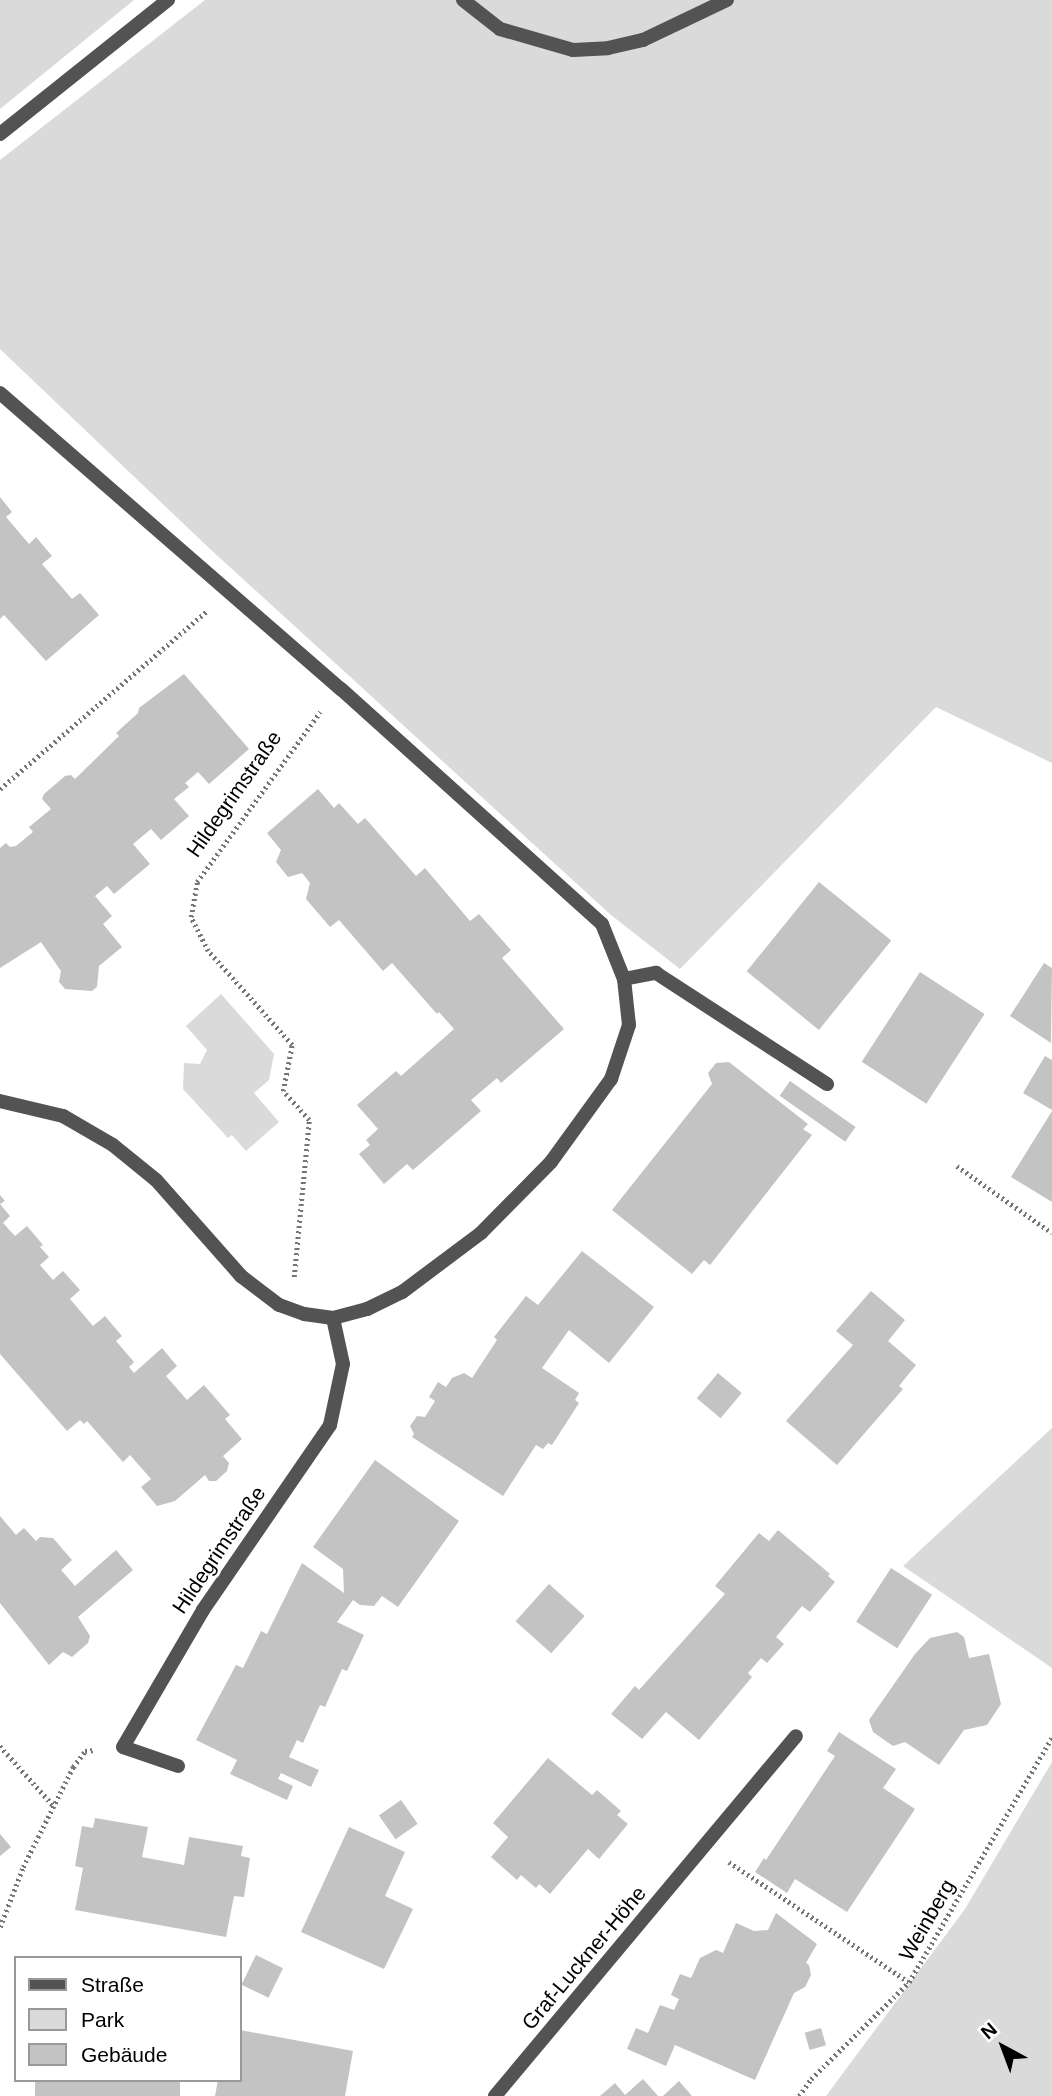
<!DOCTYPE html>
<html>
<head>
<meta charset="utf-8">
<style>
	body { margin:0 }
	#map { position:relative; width:1052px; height:2096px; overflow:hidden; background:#fff; font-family:Arial,sans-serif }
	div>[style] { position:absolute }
	.green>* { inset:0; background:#dadada }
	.building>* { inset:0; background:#c3c3c3; transform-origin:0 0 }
	.path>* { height:4.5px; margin-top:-2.25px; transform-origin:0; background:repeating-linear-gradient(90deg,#757575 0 2px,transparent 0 5.5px) }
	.minor>* { height:14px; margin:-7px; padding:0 7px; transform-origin:7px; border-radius:7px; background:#535353 }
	span { translate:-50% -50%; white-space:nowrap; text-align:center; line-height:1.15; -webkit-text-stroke:6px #fff; paint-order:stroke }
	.street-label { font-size:21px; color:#000 }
	.legend { position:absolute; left:14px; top:1956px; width:228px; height:126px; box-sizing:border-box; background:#fff; border:2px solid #999; margin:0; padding:9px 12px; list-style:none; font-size:21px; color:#000 }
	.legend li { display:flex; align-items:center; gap:14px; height:35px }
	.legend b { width:35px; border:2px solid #999 }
	.north { position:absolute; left:968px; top:2012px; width:70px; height:70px; -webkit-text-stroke:5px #fff; paint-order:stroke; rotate:319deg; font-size:19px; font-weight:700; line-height:28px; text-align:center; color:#000 }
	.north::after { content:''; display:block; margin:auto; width:24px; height:32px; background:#000; clip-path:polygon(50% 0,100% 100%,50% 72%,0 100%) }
</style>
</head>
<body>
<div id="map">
	<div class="green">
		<div style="clip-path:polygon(0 0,134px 0,0 109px)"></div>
		<div style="clip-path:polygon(205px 0,1052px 0,1052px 763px,936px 707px,680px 969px,611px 915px,209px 548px,0 349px,0 160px)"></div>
		<div style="clip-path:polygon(221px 994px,274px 1054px,269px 1080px,254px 1093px,279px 1122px,246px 1151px,232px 1135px,228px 1138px,183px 1089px,184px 1063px,200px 1064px,207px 1050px,186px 1026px)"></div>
		<div style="clip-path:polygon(1052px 1428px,1052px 1668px,903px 1566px)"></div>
		<div style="clip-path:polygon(1052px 1762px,1052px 2096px,826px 2096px,965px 1909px)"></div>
	</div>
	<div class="building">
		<div style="clip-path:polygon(0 497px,12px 512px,6px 517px,29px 544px,36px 537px,52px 556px,42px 564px,72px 599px,80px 593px,99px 615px,46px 661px,4px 615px,0 619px)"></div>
		<div style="clip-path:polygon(184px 674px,249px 749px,209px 784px,198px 772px,185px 783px,189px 787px,174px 799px,189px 816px,161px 840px,151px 829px,133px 844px,150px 864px,114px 894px,107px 886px,95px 896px,112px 916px,103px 924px,122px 947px,99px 966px,97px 987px,92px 991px,65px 989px,59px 982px,61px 971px,41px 942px,0 968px,0 848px,6px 843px,10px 847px,16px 846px,33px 832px,29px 827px,51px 809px,42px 799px,44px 794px,65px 776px,71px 775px,75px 779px,119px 736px,116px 733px,138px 713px,139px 708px)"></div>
		<div style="clip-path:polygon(318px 789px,334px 808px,339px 803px,358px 824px,365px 818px,416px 876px,425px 868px,470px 921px,479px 914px,511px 950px,502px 958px,564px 1029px,501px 1083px,497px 1078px,471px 1100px,481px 1111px,413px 1170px,407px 1164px,384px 1184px,359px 1154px,370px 1145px,366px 1140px,378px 1129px,357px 1105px,396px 1071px,401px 1076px,454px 1029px,439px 1012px,437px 1014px,392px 963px,383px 971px,339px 920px,330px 927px,306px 899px,310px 883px,302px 873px,288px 877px,276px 862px,281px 850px,267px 833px)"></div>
		<div style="left:819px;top:882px;width:93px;height:115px;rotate:39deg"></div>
		<div style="clip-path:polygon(1044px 963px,1052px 968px,1051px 1043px,1010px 1016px)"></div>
		<div style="left:920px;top:972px;width:77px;height:107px;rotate:33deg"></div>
		<div style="clip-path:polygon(1045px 1056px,1052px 1060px,1052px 1110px,1023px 1093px)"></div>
		<div style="clip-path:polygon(729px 1062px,808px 1124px,803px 1129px,812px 1135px,710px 1265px,704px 1260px,692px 1274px,612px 1210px,712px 1084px,708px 1073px,716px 1063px)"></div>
		<div style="left:790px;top:1081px;width:80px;height:18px;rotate:35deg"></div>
		<div style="clip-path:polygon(1052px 1111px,1052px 1202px,1011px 1177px)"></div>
		<div style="clip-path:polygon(0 1195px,5px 1201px,0 1204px,10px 1216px,3px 1223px,15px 1236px,27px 1226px,43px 1245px,40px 1247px,49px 1257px,40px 1265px,53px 1280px,63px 1271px,80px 1290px,70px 1299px,93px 1326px,105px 1316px,122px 1336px,116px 1341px,134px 1362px,129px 1367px,134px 1373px,162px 1348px,177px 1366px,166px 1376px,187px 1400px,204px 1385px,230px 1415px,225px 1419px,242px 1439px,223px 1456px,229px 1463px,227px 1471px,216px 1481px,209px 1481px,205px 1475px,175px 1501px,157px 1506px,141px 1487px,151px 1479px,130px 1455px,123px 1462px,87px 1421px,84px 1424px,80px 1420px,67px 1431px,0 1354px)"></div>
		<div style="clip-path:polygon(582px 1251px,654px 1307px,609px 1363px,569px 1330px,542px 1368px,579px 1393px,575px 1400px,579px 1403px,552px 1445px,548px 1443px,543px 1449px,536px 1445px,503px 1496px,412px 1437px,414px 1434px,410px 1426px,417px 1416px,425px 1417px,435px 1401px,429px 1397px,438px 1382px,446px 1387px,452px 1378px,464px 1373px,472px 1378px,497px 1340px,494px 1337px,526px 1296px,538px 1305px)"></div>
		<div style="clip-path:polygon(871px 1291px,905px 1320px,888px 1341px,916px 1365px,899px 1386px,903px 1389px,837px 1465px,786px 1421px,853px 1345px,836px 1331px)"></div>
		<div style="left:718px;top:1373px;width:31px;height:33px;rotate:40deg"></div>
		<div style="clip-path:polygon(375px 1460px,459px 1521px,398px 1607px,382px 1596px,374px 1606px,360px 1605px,353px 1600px,337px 1622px,364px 1635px,347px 1671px,342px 1669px,325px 1707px,320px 1705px,303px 1743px,297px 1740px,289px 1757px,319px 1770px,311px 1787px,281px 1773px,278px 1779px,293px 1786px,287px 1800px,230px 1774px,237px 1760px,196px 1740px,236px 1665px,243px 1668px,261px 1631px,267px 1634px,302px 1563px,344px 1593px,343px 1569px,313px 1547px)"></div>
		<div style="clip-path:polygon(0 1516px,16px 1535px,24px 1528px,36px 1541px,40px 1537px,53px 1538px,72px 1560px,61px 1570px,75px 1586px,116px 1550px,133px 1570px,78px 1617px,90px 1636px,88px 1643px,72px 1657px,63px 1652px,49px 1665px,0 1603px)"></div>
		<div style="clip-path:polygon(778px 1530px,830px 1574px,828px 1576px,835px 1582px,810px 1612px,802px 1606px,776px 1637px,784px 1644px,767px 1663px,761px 1658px,748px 1673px,752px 1677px,699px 1740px,666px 1712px,642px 1739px,611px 1714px,635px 1686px,639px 1690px,725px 1594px,715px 1586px,759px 1533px,769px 1541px)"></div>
		<div style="left:891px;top:1568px;width:49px;height:64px;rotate:33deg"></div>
		<div style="left:549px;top:1584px;width:48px;height:50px;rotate:42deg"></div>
		<div style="clip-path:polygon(957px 1632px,964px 1637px,969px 1658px,989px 1654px,1001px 1704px,987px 1725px,964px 1730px,939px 1765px,905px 1742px,893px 1746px,873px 1732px,869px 1720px,915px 1654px,930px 1638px)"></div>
		<div style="clip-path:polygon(839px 1732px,896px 1769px,883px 1788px,915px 1809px,847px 1912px,795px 1879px,787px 1893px,755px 1872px,764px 1858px,766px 1860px,835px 1756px,827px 1751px)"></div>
		<div style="clip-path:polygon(548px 1758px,592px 1795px,597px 1790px,621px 1811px,617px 1815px,628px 1824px,599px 1859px,588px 1849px,550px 1894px,539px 1884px,536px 1888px,521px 1875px,517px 1880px,491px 1857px,508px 1837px,493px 1823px)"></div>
		<div style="left:401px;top:1800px;width:29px;height:27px;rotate:55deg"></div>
		<div style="clip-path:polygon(95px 1818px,148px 1827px,142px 1857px,184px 1865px,189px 1837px,243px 1846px,241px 1856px,250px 1858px,244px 1897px,234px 1896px,226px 1937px,75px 1910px,83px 1868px,75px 1866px,82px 1826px,93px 1828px)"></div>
		<div style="clip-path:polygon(349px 1827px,405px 1852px,385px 1896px,413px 1909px,384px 1969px,301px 1932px)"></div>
		<div style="clip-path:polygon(0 1834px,11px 1847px,0 1856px)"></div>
		<div style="clip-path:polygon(776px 1913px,817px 1944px,806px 1963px,809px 1965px,811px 1975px,805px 1987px,794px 1993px,755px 2080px,675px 2045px,666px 2066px,627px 2049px,636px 2028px,648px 2033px,660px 2005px,674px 2010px,679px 1999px,671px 1995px,680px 1974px,691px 1978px,700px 1958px,716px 1950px,723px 1953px,736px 1923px,754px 1931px,768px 1930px)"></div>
		<div style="left:256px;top:1955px;width:30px;height:33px;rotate:26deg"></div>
		<div style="left:821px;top:2028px;width:18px;height:17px;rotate:74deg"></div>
		<div style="clip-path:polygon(240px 2030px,353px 2051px,345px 2096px,215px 2096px,218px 2080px,240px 2080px)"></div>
		<div style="clip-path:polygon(643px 2079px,658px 2096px,600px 2096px,615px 2083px,625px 2095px)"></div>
		<div style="left:35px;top:2080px;width:145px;height:16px"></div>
		<div style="clip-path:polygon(679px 2081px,692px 2096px,663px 2096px)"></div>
	</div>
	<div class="path">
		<div style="left:0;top:789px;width:273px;rotate:-40.7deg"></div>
		<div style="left:957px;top:1166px;width:116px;rotate:35.2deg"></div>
		<div style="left:294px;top:1277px;width:158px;rotate:-84.5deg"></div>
		<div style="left:309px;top:1120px;width:39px;rotate:-132deg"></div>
		<div style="left:283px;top:1091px;width:47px;rotate:-78.9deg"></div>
		<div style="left:292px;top:1045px;width:126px;rotate:-131.8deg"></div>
		<div style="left:208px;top:951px;width:38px;rotate:-117deg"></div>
		<div style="left:191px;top:917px;width:36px;rotate:-80deg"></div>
		<div style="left:197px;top:882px;width:210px;rotate:-54.1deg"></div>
		<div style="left:0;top:1746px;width:79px;rotate:48.1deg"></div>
		<div style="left:729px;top:1862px;width:216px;rotate:33.7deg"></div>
		<div style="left:0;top:1927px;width:64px;rotate:-69deg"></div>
		<div style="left:23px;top:1867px;width:112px;rotate:-63.4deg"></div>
		<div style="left:73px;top:1767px;width:20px;rotate:-53deg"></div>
		<div style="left:85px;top:1751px;width:10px;rotate:-6deg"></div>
		<div style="left:799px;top:2096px;width:21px;rotate:-55deg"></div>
		<div style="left:811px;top:2079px;width:138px;rotate:-44.7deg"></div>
		<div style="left:909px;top:1982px;width:284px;rotate:-59.7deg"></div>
	</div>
	<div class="minor">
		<div style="left:463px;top:0;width:47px;rotate:38.1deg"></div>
		<div style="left:500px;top:29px;width:76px;rotate:16deg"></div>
		<div style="left:573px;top:50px;width:35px;rotate:-3deg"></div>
		<div style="left:608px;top:48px;width:36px;rotate:-13deg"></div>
		<div style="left:643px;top:40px;width:93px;rotate:-25.5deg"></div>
		<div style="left:0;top:134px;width:215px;rotate:-38.6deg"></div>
		<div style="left:0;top:393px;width:452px;rotate:41deg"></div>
		<div style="left:341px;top:689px;width:351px;rotate:42deg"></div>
		<div style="left:602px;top:924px;width:59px;rotate:68.2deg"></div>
		<div style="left:624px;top:979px;width:46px;rotate:83.8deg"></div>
		<div style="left:629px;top:1025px;width:57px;rotate:108.4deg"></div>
		<div style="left:611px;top:1079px;width:102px;rotate:125.9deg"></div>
		<div style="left:551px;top:1162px;width:100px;rotate:134.6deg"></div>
		<div style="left:481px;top:1233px;width:99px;rotate:143.2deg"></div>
		<div style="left:402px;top:1292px;width:39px;rotate:154deg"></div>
		<div style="left:367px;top:1309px;width:35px;rotate:165deg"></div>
		<div style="left:333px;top:1318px;width:29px;rotate:-172deg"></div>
		<div style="left:304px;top:1314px;width:27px;rotate:-160deg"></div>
		<div style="left:279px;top:1305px;width:48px;rotate:-142.7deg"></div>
		<div style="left:241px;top:1276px;width:128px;rotate:-131.5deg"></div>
		<div style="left:156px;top:1180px;width:55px;rotate:-140.9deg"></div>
		<div style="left:113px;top:1145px;width:58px;rotate:-149.9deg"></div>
		<div style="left:63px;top:1116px;width:65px;rotate:-166.6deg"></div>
		<div style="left:624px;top:979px;width:33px;rotate:-11deg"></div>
		<div style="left:656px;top:973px;width:204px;rotate:33deg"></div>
		<div style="left:178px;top:1766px;width:58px;rotate:-160.9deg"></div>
		<div style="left:123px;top:1747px;width:159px;rotate:-59.7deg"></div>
		<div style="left:203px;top:1610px;width:224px;rotate:-55.5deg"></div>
		<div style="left:330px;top:1425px;width:62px;rotate:-78deg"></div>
		<div style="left:343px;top:1364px;width:47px;rotate:-102.3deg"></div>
		<div style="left:495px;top:2096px;width:469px;rotate:-50.1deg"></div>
	</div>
	<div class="street-label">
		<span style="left:234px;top:794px;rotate:-55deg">Hildegrimstraße</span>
		<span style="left:219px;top:1550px;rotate:-56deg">Hildegrimstraße</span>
		<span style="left:927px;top:1920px;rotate:-60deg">Weinberg</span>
		<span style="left:584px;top:1958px;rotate:-50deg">Graf-Luckner-Höhe</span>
	</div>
	<ul class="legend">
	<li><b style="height:9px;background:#535353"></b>Straße</li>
	<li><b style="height:19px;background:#dadada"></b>Park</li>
	<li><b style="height:19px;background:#c3c3c3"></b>Gebäude</li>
	</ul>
	<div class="north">N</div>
</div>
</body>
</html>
